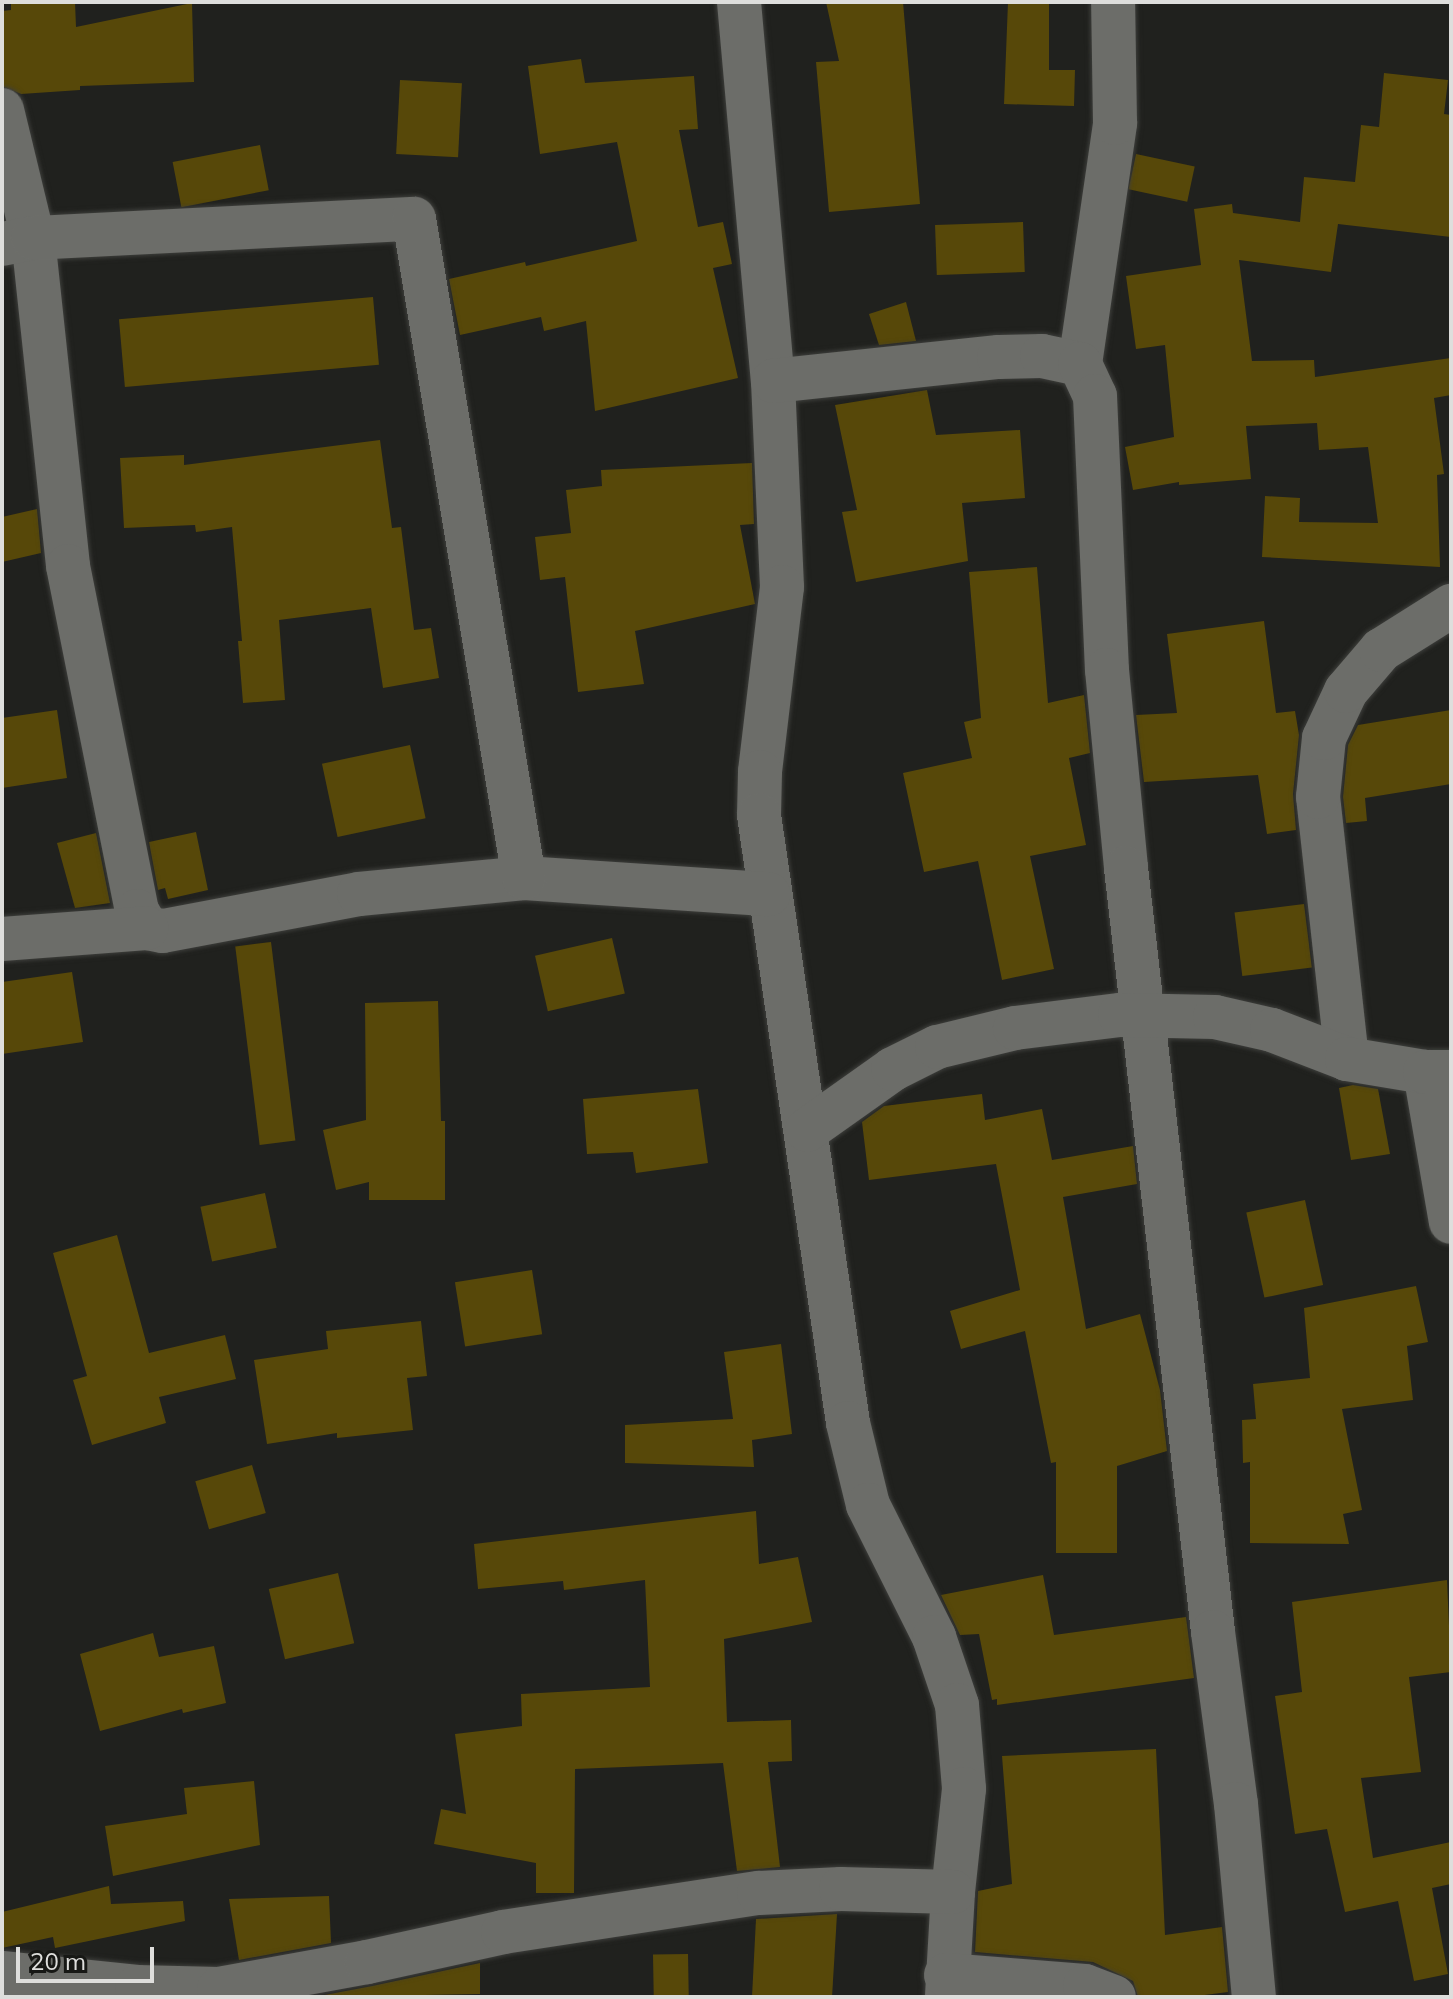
<!DOCTYPE html>
<html>
<head>
<meta charset="utf-8">
<style>
	body { margin:0 }
	#map { position:relative; width:1453px; height:1999px; overflow:hidden; background:#20211e; font-family:Mulish,sans-serif }
	div>[style] { position:absolute }
	.building>* { inset:0; background:#574809; transform-origin:0 0 }
	.roads { filter:drop-shadow(0 0 2px #3d3e3b) drop-shadow(0 0 2px #3d3e3b) }
	.minor>* { height:44px; margin:-22px; padding:0 22px; transform-origin:22px; border-radius:22px; background:#6c6d69 }
	span { translate:-50% -50%; white-space:nowrap; text-align:center; line-height:1.15; -webkit-text-stroke:8px #171815; paint-order:stroke }
	.frame { position:absolute; inset:0; border:4px solid #dededc; pointer-events:none }
	.scale { position:absolute; left:16px; top:1947px; width:138px; height:36px; box-sizing:border-box; border:4px solid #dededc; border-top:0; padding-left:10px; font-size:24px; line-height:28px; white-space:nowrap; color:#dededc; -webkit-text-stroke:6px #171815; paint-order:stroke }
</style>
</head>
<body>
<div id="map">
	<div class="building">
		<div style="clip-path:polygon(11px 2px,75px 2px,76px 27px,192px 3px,194px 82px,80px 86px,80px 90px,21px 94px,2px 86px,2px 11px,11px 10px)"></div>
		<div style="clip-path:polygon(826px 2px,903px 2px,920px 204px,829px 212px,816px 62px,839px 61px)"></div>
		<div style="clip-path:polygon(1008px 2px,1049px 2px,1049px 70px,1075px 70px,1074px 106px,1004px 104px)"></div>
		<div style="clip-path:polygon(581px 59px,585px 83px,694px 76px,698px 129px,679px 130px,698px 227px,723px 222px,732px 264px,713px 268px,738px 378px,595px 411px,586px 321px,544px 331px,541px 317px,460px 335px,449px 279px,525px 262px,526px 266px,637px 241px,617px 142px,540px 154px,528px 66px)"></div>
		<div style="clip-path:polygon(1384px 73px,1448px 80px,1444px 114px,1451px 115px,1451px 237px,1338px 224px,1331px 272px,1239px 260px,1252px 361px,1314px 360px,1315px 377px,1451px 358px,1451px 395px,1434px 398px,1444px 474px,1437px 475px,1440px 567px,1262px 557px,1265px 496px,1300px 498px,1299px 522px,1378px 523px,1368px 447px,1319px 450px,1317px 423px,1246px 426px,1251px 479px,1179px 485px,1179px 482px,1133px 490px,1125px 447px,1174px 437px,1165px 345px,1136px 349px,1126px 276px,1201px 265px,1194px 209px,1232px 204px,1233px 213px,1300px 222px,1304px 177px,1355px 182px,1361px 125px,1379px 127px)"></div>
		<div style="left:400px;top:80px;width:62px;height:74px;rotate:3deg"></div>
		<div style="left:260px;top:145px;width:46px;height:89px;rotate:79deg"></div>
		<div style="left:1136px;top:154px;width:60px;height:36px;rotate:12deg"></div>
		<div style="left:1023px;top:222px;width:50px;height:88px;rotate:88deg"></div>
		<div style="left:373px;top:297px;width:68px;height:255px;rotate:85deg"></div>
		<div style="clip-path:polygon(906px 302px,916px 341px,879px 345px,869px 314px)"></div>
		<div style="clip-path:polygon(927px 390px,936px 435px,1020px 430px,1025px 498px,962px 503px,968px 561px,856px 582px,842px 512px,857px 510px,835px 405px)"></div>
		<div style="clip-path:polygon(380px 440px,392px 528px,401px 527px,414px 630px,431px 628px,439px 678px,383px 688px,371px 608px,279px 620px,285px 700px,243px 703px,238px 641px,242px 641px,232px 527px,196px 532px,195px 525px,124px 528px,120px 458px,184px 455px,184px 465px)"></div>
		<div style="clip-path:polygon(752px 463px,754px 524px,740px 525px,755px 604px,635px 631px,644px 684px,578px 692px,565px 577px,540px 580px,535px 537px,571px 533px,566px 490px,602px 486px,601px 470px)"></div>
		<div style="clip-path:polygon(37px 509px,41px 553px,2px 562px,2px 517px)"></div>
		<div style="clip-path:polygon(1037px 567px,1048px 703px,1084px 695px,1090px 753px,1069px 758px,1086px 845px,1030px 856px,1054px 969px,1002px 980px,978px 861px,924px 872px,903px 773px,972px 758px,964px 722px,981px 718px,969px 572px)"></div>
		<div style="clip-path:polygon(1264px 621px,1276px 713px,1295px 711px,1299px 735px,1293px 794px,1296px 830px,1267px 834px,1258px 775px,1144px 782px,1136px 715px,1177px 713px,1167px 634px)"></div>
		<div style="clip-path:polygon(57px 710px,67px 778px,2px 788px,2px 718px)"></div>
		<div style="clip-path:polygon(1451px 710px,1451px 784px,1365px 798px,1367px 821px,1346px 823px,1343px 797px,1348px 745px,1358px 725px)"></div>
		<div style="left:410px;top:745px;width:75px;height:90px;rotate:78deg"></div>
		<div style="clip-path:polygon(196px 832px,208px 890px,168px 899px,165px 888px,158px 890px,149px 842px)"></div>
		<div style="clip-path:polygon(96px 833px,110px 903px,75px 908px,57px 843px)"></div>
		<div style="left:1304px;top:904px;width:64px;height:70px;rotate:83deg"></div>
		<div style="left:612px;top:938px;width:57px;height:79px;rotate:77deg"></div>
		<div style="left:271px;top:942px;width:200px;height:36px;rotate:83deg"></div>
		<div style="clip-path:polygon(72px 972px,83px 1042px,2px 1054px,2px 982px)"></div>
		<div style="clip-path:polygon(438px 1001px,441px 1121px,445px 1121px,445px 1200px,369px 1200px,369px 1182px,336px 1190px,323px 1130px,366px 1120px,365px 1003px)"></div>
		<div style="clip-path:polygon(1353px 1085px,1378px 1089px,1390px 1154px,1351px 1160px,1339px 1088px)"></div>
		<div style="clip-path:polygon(698px 1089px,708px 1163px,636px 1173px,633px 1152px,587px 1154px,583px 1099px)"></div>
		<div style="clip-path:polygon(982px 1094px,985px 1120px,1042px 1109px,1052px 1160px,1133px 1146px,1137px 1184px,1063px 1197px,1086px 1329px,1140px 1314px,1160px 1390px,1167px 1451px,1117px 1466px,1117px 1553px,1056px 1553px,1056px 1462px,1051px 1463px,1025px 1331px,961px 1349px,950px 1311px,1020px 1290px,996px 1164px,869px 1180px,862px 1122px,884px 1106px)"></div>
		<div style="left:265px;top:1193px;width:56px;height:66px;rotate:78deg"></div>
		<div style="left:1305px;top:1200px;width:87px;height:60px;rotate:78deg"></div>
		<div style="clip-path:polygon(117px 1235px,149px 1353px,225px 1335px,236px 1379px,159px 1397px,166px 1423px,92px 1445px,73px 1380px,87px 1376px,53px 1253px)"></div>
		<div style="left:532px;top:1270px;width:65px;height:78px;rotate:81deg"></div>
		<div style="clip-path:polygon(1416px 1286px,1428px 1342px,1407px 1346px,1413px 1400px,1342px 1409px,1362px 1510px,1343px 1514px,1349px 1544px,1250px 1543px,1250px 1462px,1243px 1463px,1242px 1420px,1256px 1419px,1253px 1384px,1310px 1378px,1304px 1308px)"></div>
		<div style="clip-path:polygon(421px 1321px,427px 1376px,407px 1378px,413px 1430px,337px 1438px,337px 1433px,267px 1444px,254px 1360px,328px 1349px,326px 1331px)"></div>
		<div style="clip-path:polygon(781px 1344px,792px 1434px,752px 1440px,754px 1467px,625px 1463px,625px 1425px,733px 1419px,724px 1352px)"></div>
		<div style="left:252px;top:1465px;width:50px;height:59px;rotate:74deg"></div>
		<div style="clip-path:polygon(756px 1511px,759px 1564px,798px 1557px,812px 1622px,724px 1639px,727px 1722px,791px 1720px,792px 1761px,768px 1762px,780px 1867px,737px 1871px,723px 1763px,575px 1769px,574px 1893px,536px 1893px,536px 1863px,434px 1844px,441px 1809px,466px 1814px,455px 1734px,522px 1726px,521px 1694px,650px 1687px,645px 1580px,564px 1590px,563px 1581px,478px 1589px,474px 1544px)"></div>
		<div style="left:338px;top:1573px;width:72px;height:71px;rotate:77deg"></div>
		<div style="clip-path:polygon(1043px 1575px,1054px 1635px,1186px 1617px,1194px 1678px,997px 1705px,997px 1699px,992px 1700px,979px 1634px,960px 1635px,941px 1595px)"></div>
		<div style="clip-path:polygon(1447px 1580px,1451px 1672px,1409px 1677px,1421px 1772px,1361px 1778px,1373px 1858px,1451px 1842px,1451px 1884px,1432px 1888px,1448px 1974px,1414px 1981px,1398px 1901px,1345px 1912px,1327px 1829px,1295px 1834px,1275px 1696px,1302px 1692px,1292px 1602px)"></div>
		<div style="clip-path:polygon(153px 1633px,159px 1657px,214px 1646px,226px 1703px,183px 1713px,182px 1709px,100px 1731px,80px 1654px)"></div>
		<div style="clip-path:polygon(1156px 1749px,1165px 1935px,1222px 1927px,1228px 1992px,1189px 1997px,1138px 1997px,1133px 1981px,1093px 1962px,975px 1952px,978px 1891px,1012px 1884px,1002px 1756px)"></div>
		<div style="clip-path:polygon(254px 1781px,260px 1845px,113px 1876px,105px 1826px,187px 1814px,184px 1788px)"></div>
		<div style="clip-path:polygon(109px 1886px,111px 1904px,183px 1901px,185px 1921px,55px 1948px,53px 1937px,2px 1948px,2px 1912px)"></div>
		<div style="clip-path:polygon(329px 1896px,331px 1943px,239px 1960px,229px 1899px)"></div>
		<div style="clip-path:polygon(837px 1914px,832px 1997px,752px 1997px,756px 1919px)"></div>
		<div style="left:688px;top:1954px;width:43px;height:35px;rotate:89deg"></div>
		<div style="clip-path:polygon(480px 1963px,480px 1994px,314px 1997px,372px 1986px)"></div>
	</div>
	<div class="roads">
		<div class="minor">
			<div style="left:739px;top:2px;width:381px;rotate:84.9deg"></div>
			<div style="left:773px;top:381px;width:206px;rotate:87.5deg"></div>
			<div style="left:782px;top:587px;width:186px;rotate:96.8deg"></div>
			<div style="left:760px;top:772px;width:43px;rotate:91.3deg"></div>
			<div style="left:759px;top:815px;width:614px;rotate:81.67deg"></div>
			<div style="left:848px;top:1423px;width:84px;rotate:76.3deg"></div>
			<div style="left:868px;top:1505px;width:148px;rotate:63.4deg"></div>
			<div style="left:934px;top:1637px;width:72px;rotate:71.3deg"></div>
			<div style="left:957px;top:1705px;width:84px;rotate:85.2deg"></div>
			<div style="left:964px;top:1789px;width:104px;rotate:96.1deg"></div>
			<div style="left:953px;top:1892px;width:105px;rotate:93.3deg"></div>
			<div style="left:2px;top:110px;width:132px;rotate:76.4deg"></div>
			<div style="left:33px;top:238px;width:330px;rotate:83.9deg"></div>
			<div style="left:68px;top:566px;width:352px;rotate:78.7deg"></div>
			<div style="left:137px;top:911px;width:20px;rotate:60deg"></div>
			<div style="left:147px;top:928px;width:16px;rotate:11deg"></div>
			<div style="left:163px;top:931px;width:199px;rotate:-10.7deg"></div>
			<div style="left:359px;top:894px;width:166px;rotate:-5.5deg"></div>
			<div style="left:524px;top:878px;width:245px;rotate:3.8deg"></div>
			<div style="left:2px;top:244px;width:32px;rotate:-11deg"></div>
			<div style="left:33px;top:238px;width:381px;rotate:-2.9deg"></div>
			<div style="left:414px;top:219px;width:668px;rotate:80.52deg"></div>
			<div style="left:1080px;top:364px;width:244px;rotate:-81.7deg"></div>
			<div style="left:1115px;top:123px;width:121px;rotate:-90.9deg"></div>
			<div style="left:773px;top:381px;width:227px;rotate:-6.1deg"></div>
			<div style="left:999px;top:357px;width:43px;rotate:-1.3deg"></div>
			<div style="left:1042px;top:356px;width:39px;rotate:12deg"></div>
			<div style="left:1080px;top:364px;width:35px;rotate:65deg"></div>
			<div style="left:1095px;top:396px;width:274px;rotate:87.5deg"></div>
			<div style="left:1107px;top:670px;width:199px;rotate:84.5deg"></div>
			<div style="left:1126px;top:868px;width:769px;rotate:83.5deg"></div>
			<div style="left:1213px;top:1632px;width:174px;rotate:82.4deg"></div>
			<div style="left:1236px;top:1804px;width:194px;rotate:84.7deg"></div>
			<div style="left:2px;top:939px;width:145px;rotate:-4.3deg"></div>
			<div style="left:1347px;top:1059px;width:264px;rotate:-96.3deg"></div>
			<div style="left:1318px;top:797px;width:59px;rotate:-84.2deg"></div>
			<div style="left:1324px;top:738px;width:52px;rotate:-64.9deg"></div>
			<div style="left:1346px;top:691px;width:54px;rotate:-49.5deg"></div>
			<div style="left:1381px;top:650px;width:83px;rotate:-32.2deg"></div>
			<div style="left:1425px;top:1072px;width:152px;rotate:80.2deg"></div>
			<div style="left:807px;top:1130px;width:105px;rotate:-35.3deg"></div>
			<div style="left:893px;top:1069px;width:49px;rotate:-26.6deg"></div>
			<div style="left:937px;top:1047px;width:80px;rotate:-13.7deg"></div>
			<div style="left:1015px;top:1028px;width:106px;rotate:-7.1deg"></div>
			<div style="left:1120px;top:1015px;width:95px;rotate:1.2deg"></div>
			<div style="left:1215px;top:1017px;width:58px;rotate:12.8deg"></div>
			<div style="left:1272px;top:1030px;width:80px;rotate:21.1deg"></div>
			<div style="left:1347px;top:1059px;width:79px;rotate:9.5deg"></div>
			<div style="left:1425px;top:1072px;width:26px"></div>
			<div style="left:2px;top:1973px;width:136px;rotate:5.9deg"></div>
			<div style="left:137px;top:1987px;width:82px;rotate:1.4deg"></div>
			<div style="left:219px;top:1989px;width:150px;rotate:-10.3deg"></div>
			<div style="left:367px;top:1962px;width:139px;rotate:-12.4deg"></div>
			<div style="left:503px;top:1932px;width:259px;rotate:-8.7deg"></div>
			<div style="left:759px;top:1893px;width:82px;rotate:-2.8deg"></div>
			<div style="left:841px;top:1889px;width:112px;rotate:1.5deg"></div>
			<div style="left:946px;top:1975px;width:139px;rotate:4.5deg"></div>
			<div style="left:1085px;top:1986px;width:31px;rotate:21deg"></div>
		</div>
	</div>
	<div class="frame"></div>
	<div class="scale">20 m</div>
</div>
</body>
</html>
